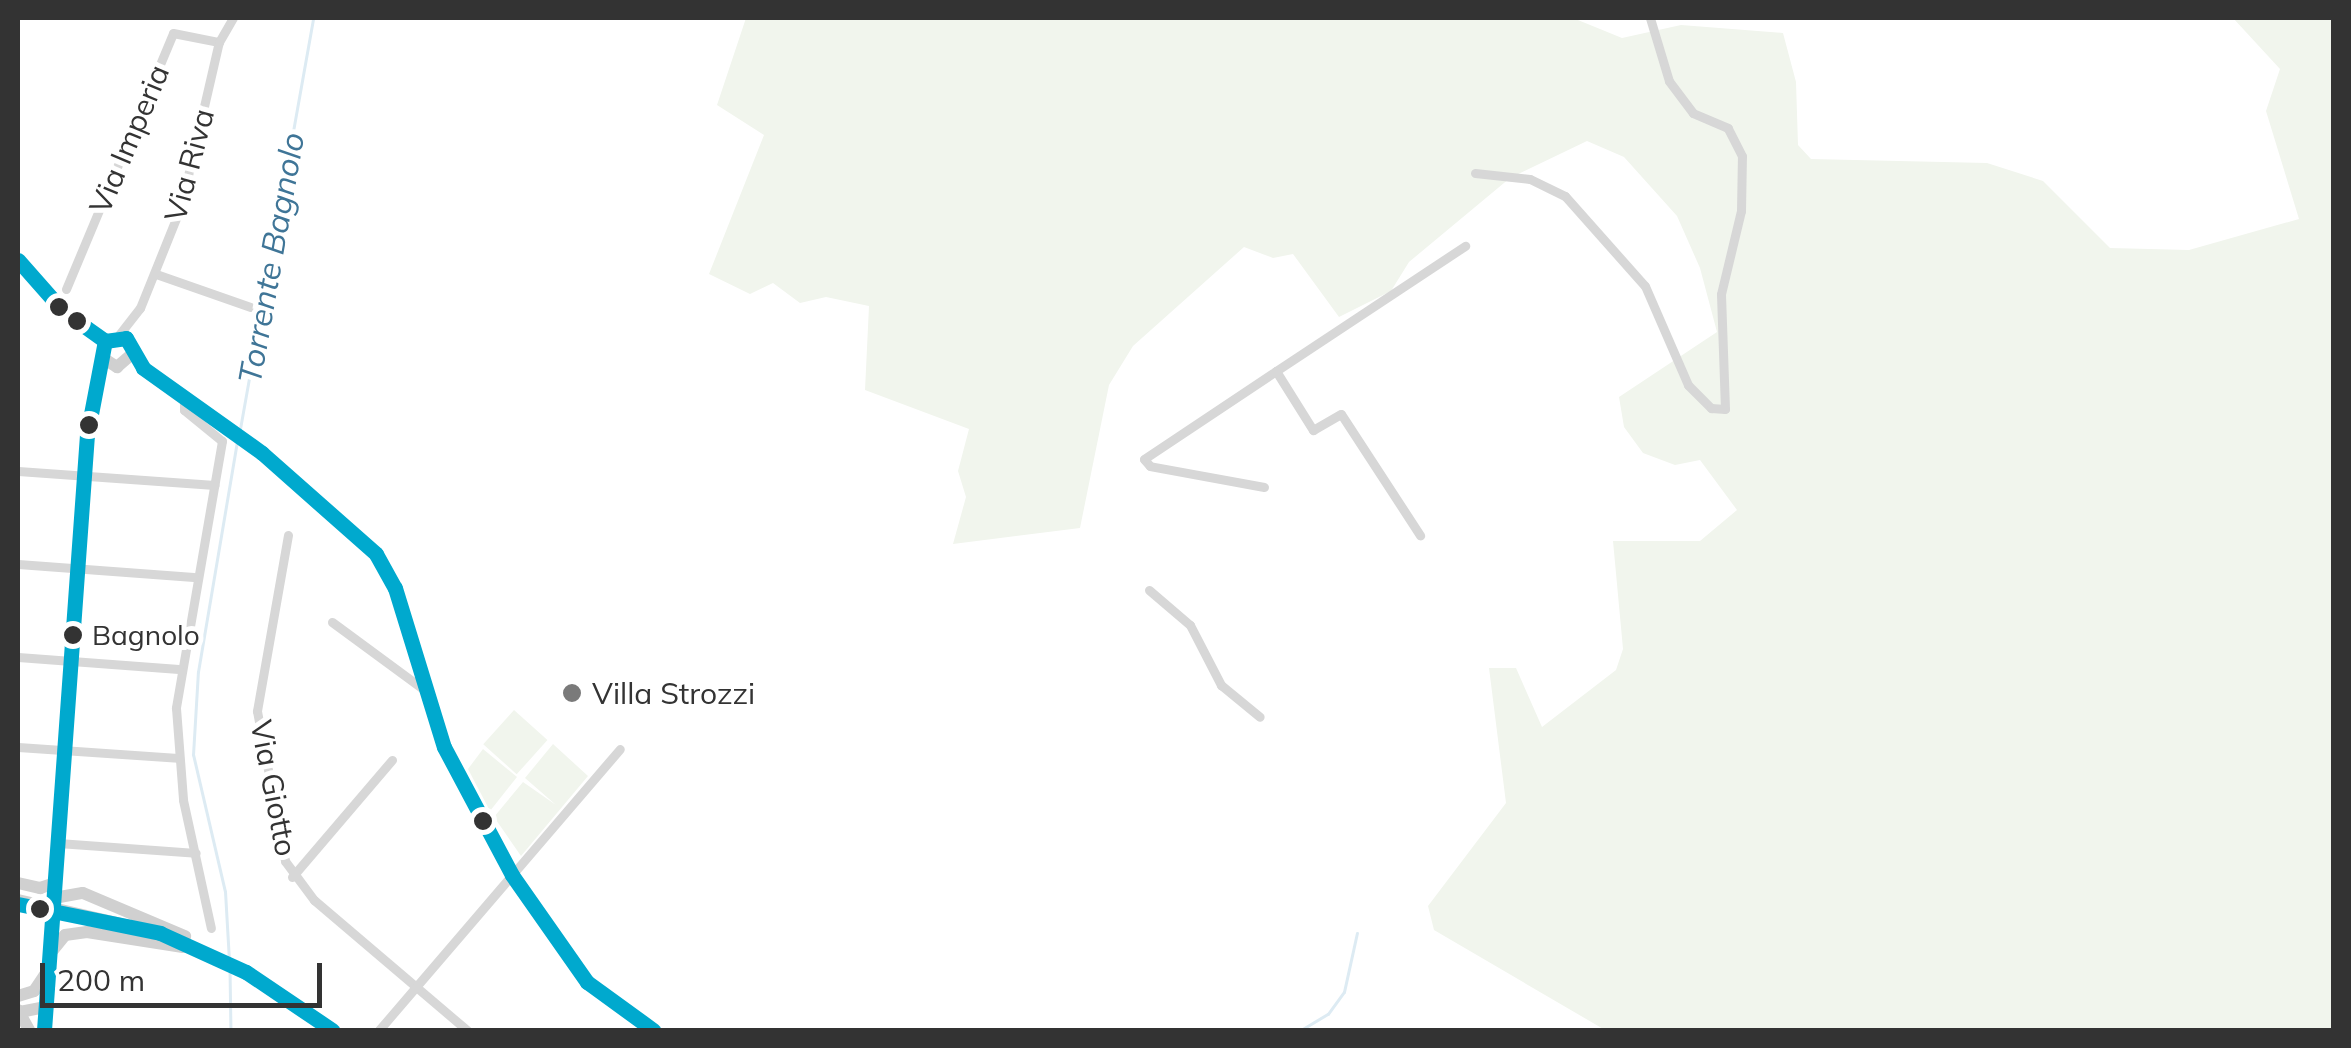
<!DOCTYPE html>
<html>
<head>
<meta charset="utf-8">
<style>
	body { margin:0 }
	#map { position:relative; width:2351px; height:1048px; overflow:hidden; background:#fff; font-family:Mulish,sans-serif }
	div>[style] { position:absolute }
	.green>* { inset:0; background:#f1f5ed; transform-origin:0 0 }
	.stream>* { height:2.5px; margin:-1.25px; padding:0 1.25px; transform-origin:1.25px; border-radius:1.25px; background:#ddebf3 }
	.street>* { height:9px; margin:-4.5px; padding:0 4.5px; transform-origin:4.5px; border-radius:4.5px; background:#d7d7d7 }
	.secondary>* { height:12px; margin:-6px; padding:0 6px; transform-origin:6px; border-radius:6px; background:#d0d0d0 }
	.bus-1>* { height:15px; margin:-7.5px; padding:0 7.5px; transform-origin:7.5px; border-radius:7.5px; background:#00a9ce }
	.dots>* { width:28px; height:28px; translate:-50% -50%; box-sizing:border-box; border:5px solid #fff; border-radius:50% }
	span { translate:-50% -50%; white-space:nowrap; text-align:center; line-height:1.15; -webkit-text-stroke:10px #fff; paint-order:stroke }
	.bus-label { font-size:28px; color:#333 }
	.left { translate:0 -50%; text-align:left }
	.street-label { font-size:30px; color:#333 }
	.poi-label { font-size:30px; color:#333 }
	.water-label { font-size:32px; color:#3f7597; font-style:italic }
	.frame { position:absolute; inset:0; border:20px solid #333; pointer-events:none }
	.scale { position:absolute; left:40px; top:963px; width:282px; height:45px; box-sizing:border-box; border:5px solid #333; border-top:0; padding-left:12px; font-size:30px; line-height:35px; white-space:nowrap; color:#333; -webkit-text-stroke:8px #fff; paint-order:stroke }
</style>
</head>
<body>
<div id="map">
	<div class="green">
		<div style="clip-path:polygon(746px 18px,1573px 18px,1622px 38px,1681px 25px,1783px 33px,1796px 82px,1798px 145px,1811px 159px,1987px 163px,2043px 181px,2110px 248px,2189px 250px,2299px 219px,2266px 111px,2280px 69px,2233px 18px,2333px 18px,2333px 1030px,1605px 1030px,1434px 930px,1428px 906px,1506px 803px,1489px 668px,1516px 668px,1542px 727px,1616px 670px,1623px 649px,1613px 541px,1700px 541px,1737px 510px,1700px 460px,1675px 465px,1643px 453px,1624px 427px,1619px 397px,1717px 332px,1700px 268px,1677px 216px,1624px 157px,1587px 141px,1510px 178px,1409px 262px,1391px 291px,1339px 317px,1293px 254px,1273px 258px,1244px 247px,1133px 346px,1109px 385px,1080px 528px,953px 544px,966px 497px,958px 471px,969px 429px,865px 390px,869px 306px,826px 297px,800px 303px,773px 283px,750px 294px,709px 274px,764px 135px,717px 105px)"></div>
		<div style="left:514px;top:710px;width:45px;height:46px;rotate:42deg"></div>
		<div style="clip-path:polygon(553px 744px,588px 776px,521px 856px,494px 817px,523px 782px,556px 805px,525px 778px)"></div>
		<div style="clip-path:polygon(483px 749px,517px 777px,490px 811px,468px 769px)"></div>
	</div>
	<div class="stream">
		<div style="left:240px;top:429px;width:417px;rotate:-79.9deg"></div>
		<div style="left:229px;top:961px;width:69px;rotate:-93.3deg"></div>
		<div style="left:225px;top:892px;width:141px;rotate:-103.1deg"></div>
		<div style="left:193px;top:755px;width:83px;rotate:-86.6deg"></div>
		<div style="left:198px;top:672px;width:233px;rotate:-80.4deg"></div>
		<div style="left:230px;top:969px;width:61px;rotate:89.1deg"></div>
		<div style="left:1301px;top:1030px;width:31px;rotate:-31deg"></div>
		<div style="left:1328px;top:1014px;width:27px;rotate:-54deg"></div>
		<div style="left:1344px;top:992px;width:60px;rotate:-77.6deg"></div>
	</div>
	<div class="street">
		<div style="left:1475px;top:173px;width:55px;rotate:6.2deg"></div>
		<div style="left:1530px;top:179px;width:39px;rotate:26deg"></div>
		<div style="left:1565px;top:196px;width:120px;rotate:48.4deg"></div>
		<div style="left:1645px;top:286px;width:108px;rotate:66.5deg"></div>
		<div style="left:1688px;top:385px;width:33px;rotate:45deg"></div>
		<div style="left:1711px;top:408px;width:14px;rotate:4deg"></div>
		<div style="left:1725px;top:409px;width:115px;rotate:-92deg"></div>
		<div style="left:1721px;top:294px;width:85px;rotate:-76.5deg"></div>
		<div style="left:1741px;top:211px;width:55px;rotate:-89deg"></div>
		<div style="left:1742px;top:156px;width:31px;rotate:-117deg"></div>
		<div style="left:1728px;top:128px;width:38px;rotate:-157deg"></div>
		<div style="left:1693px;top:113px;width:40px;rotate:-127deg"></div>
		<div style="left:1669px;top:81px;width:66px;rotate:-106.8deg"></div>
		<div style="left:156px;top:274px;width:100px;rotate:19.3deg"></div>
		<div style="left:66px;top:289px;width:277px;rotate:-67.3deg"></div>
		<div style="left:173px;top:33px;width:47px;rotate:11.1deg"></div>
		<div style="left:118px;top:336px;width:36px;rotate:-52deg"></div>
		<div style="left:140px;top:308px;width:110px;rotate:-68.1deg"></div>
		<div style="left:181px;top:206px;width:168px;rotate:-77deg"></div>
		<div style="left:219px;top:42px;width:28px;rotate:-60deg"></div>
		<div style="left:1276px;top:371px;width:227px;rotate:-33.5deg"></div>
		<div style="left:184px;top:398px;width:12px;rotate:90deg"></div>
		<div style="left:184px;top:410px;width:49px;rotate:39.2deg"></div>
		<div style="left:222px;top:441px;width:271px;rotate:99.8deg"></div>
		<div style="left:176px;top:708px;width:92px;rotate:85.6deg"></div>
		<div style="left:183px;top:800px;width:131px;rotate:77.7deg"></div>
		<div style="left:18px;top:471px;width:197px;rotate:4.1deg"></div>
		<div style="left:1264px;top:487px;width:116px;rotate:-169.6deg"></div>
		<div style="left:1150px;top:466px;width:9px;rotate:-131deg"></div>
		<div style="left:1144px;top:459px;width:159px;rotate:-33.7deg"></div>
		<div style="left:1276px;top:371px;width:70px;rotate:57.9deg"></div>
		<div style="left:1313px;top:430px;width:32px;rotate:-30deg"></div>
		<div style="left:1341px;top:414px;width:145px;rotate:56.9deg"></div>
		<div style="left:288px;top:535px;width:179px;rotate:100deg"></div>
		<div style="left:257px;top:711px;width:153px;rotate:79.4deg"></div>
		<div style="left:285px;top:861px;width:49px;rotate:53.4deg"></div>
		<div style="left:314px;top:900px;width:201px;rotate:40.4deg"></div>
		<div style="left:18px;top:564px;width:176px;rotate:4.2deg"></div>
		<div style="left:1149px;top:590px;width:54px;rotate:40.5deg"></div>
		<div style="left:1190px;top:625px;width:68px;rotate:62.7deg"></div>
		<div style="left:1221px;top:685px;width:50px;rotate:39.4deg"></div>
		<div style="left:332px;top:622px;width:117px;rotate:36.3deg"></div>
		<div style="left:18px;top:657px;width:161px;rotate:4.3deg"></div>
		<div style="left:18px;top:747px;width:160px;rotate:3.9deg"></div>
		<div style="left:58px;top:843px;width:138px;rotate:4.1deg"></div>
		<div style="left:292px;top:877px;width:154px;rotate:-49.5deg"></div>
		<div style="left:379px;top:1030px;width:370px;rotate:-49.4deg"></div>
	</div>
	<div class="secondary">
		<div style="left:18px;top:260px;width:68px;rotate:48.6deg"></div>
		<div style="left:63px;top:311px;width:52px;rotate:35.5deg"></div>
		<div style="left:105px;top:341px;width:21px;rotate:-8deg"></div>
		<div style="left:126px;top:338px;width:34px;rotate:60deg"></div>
		<div style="left:143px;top:368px;width:146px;rotate:35.5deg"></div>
		<div style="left:262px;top:453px;width:152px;rotate:41.5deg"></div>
		<div style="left:376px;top:554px;width:39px;rotate:61deg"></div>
		<div style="left:395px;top:588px;width:166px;rotate:72.9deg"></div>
		<div style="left:444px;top:747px;width:145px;rotate:62deg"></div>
		<div style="left:512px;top:875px;width:131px;rotate:55deg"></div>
		<div style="left:587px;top:982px;width:82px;rotate:36deg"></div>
		<div style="left:103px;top:358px;width:17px;rotate:33deg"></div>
		<div style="left:117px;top:367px;width:21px;rotate:-41deg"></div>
		<div style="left:18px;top:883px;width:23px;rotate:13deg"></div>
		<div style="left:40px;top:888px;width:16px;rotate:-18deg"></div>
		<div style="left:54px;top:898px;width:29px;rotate:-10deg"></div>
		<div style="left:83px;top:893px;width:111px;rotate:22.9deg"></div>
		<div style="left:18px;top:900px;width:146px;rotate:13.1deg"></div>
		<div style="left:160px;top:933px;width:94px;rotate:24.4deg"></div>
		<div style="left:246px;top:972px;width:104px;rotate:34deg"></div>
		<div style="left:53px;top:950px;width:19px;rotate:-51deg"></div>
		<div style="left:65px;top:935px;width:22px;rotate:-8deg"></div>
		<div style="left:87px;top:932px;width:97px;rotate:8.9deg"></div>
		<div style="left:18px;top:996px;width:17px;rotate:-17deg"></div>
		<div style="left:34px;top:991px;width:23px;rotate:-56deg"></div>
		<div style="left:18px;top:1010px;width:23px;rotate:61deg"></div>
		<div style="left:20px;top:1012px;width:25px;rotate:-11deg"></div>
		<div style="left:44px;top:1030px;width:597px;rotate:-85.87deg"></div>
		<div style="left:87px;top:435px;width:96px;rotate:-79.2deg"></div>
	</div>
	<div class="bus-1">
		<div style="left:18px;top:260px;width:68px;rotate:48.6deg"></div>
		<div style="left:63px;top:311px;width:52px;rotate:35.5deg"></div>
		<div style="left:105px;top:341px;width:21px;rotate:-8deg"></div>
		<div style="left:126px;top:338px;width:34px;rotate:60deg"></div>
		<div style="left:143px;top:368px;width:146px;rotate:35.5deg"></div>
		<div style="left:262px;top:453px;width:152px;rotate:41.5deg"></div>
		<div style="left:376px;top:554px;width:39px;rotate:61deg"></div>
		<div style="left:395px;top:588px;width:166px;rotate:72.9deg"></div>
		<div style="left:444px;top:747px;width:145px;rotate:62deg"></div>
		<div style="left:512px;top:875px;width:131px;rotate:55deg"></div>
		<div style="left:587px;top:982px;width:82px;rotate:36deg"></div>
		<div style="left:18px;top:904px;width:145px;rotate:11.5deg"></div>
		<div style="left:160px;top:933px;width:94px;rotate:24.4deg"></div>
		<div style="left:246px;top:972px;width:104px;rotate:34deg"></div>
		<div style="left:44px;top:1030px;width:597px;rotate:-85.87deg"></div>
		<div style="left:87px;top:435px;width:96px;rotate:-79.2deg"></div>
	</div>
	<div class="dots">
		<div style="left:59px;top:307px;background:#333"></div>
		<div style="left:77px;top:321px;background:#333"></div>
		<div style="left:89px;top:425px;background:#333"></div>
		<div style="left:73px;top:635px;background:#333"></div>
		<div style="left:572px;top:693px;background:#7a7a7a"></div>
		<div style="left:483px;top:821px;background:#333"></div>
		<div style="left:40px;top:909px;background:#333"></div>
	</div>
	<div class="bus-label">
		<span class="left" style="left:92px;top:635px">Bagnolo</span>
	</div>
	<div class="street-label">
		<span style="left:129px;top:139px;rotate:-67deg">Via Imperia</span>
		<span style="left:189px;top:165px;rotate:-75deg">Via Riva</span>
		<span style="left:274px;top:788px;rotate:79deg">Via Giotto</span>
	</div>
	<div class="poi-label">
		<span class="left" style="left:592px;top:693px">Villa Strozzi</span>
	</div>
	<div class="water-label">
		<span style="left:271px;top:258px;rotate:-80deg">Torrente Bagnolo</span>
	</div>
	<div class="frame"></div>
	<div class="scale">200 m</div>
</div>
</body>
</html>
